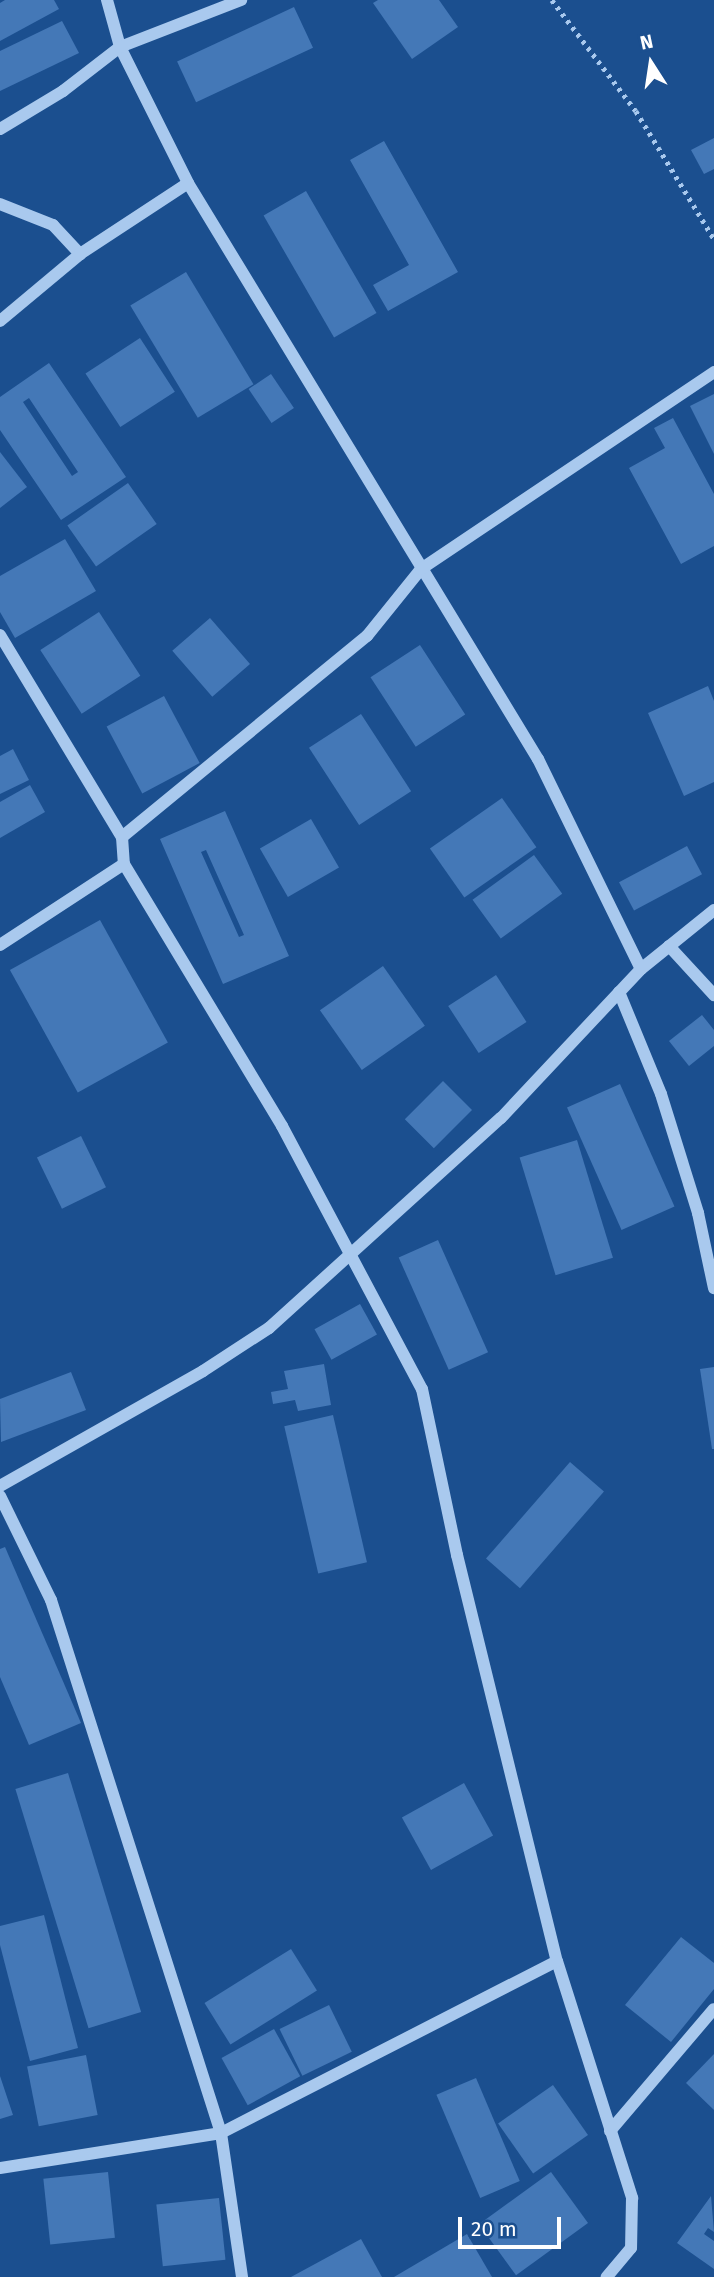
<!DOCTYPE html>
<html>
<head>
<meta charset="utf-8">
<style>
	body { margin:0 }
	#map { position:relative; width:714px; height:2277px; overflow:hidden; background:#1b4f8f; font-family:"Fira Sans",sans-serif }
	div>[style] { position:absolute }
	.building>* { inset:0; background:#4478b7; transform-origin:0 0 }
	.path>* { height:4.5px; margin-top:-2.25px; transform-origin:0; background:repeating-linear-gradient(90deg,#a9c9ee 0 3.5px,transparent 0 8.5px) }
	.minor>* { height:12px; margin:-6px; padding:0 6px; transform-origin:6px; border-radius:6px; background:#a9c9ee }
	span { translate:-50% -50%; white-space:nowrap; text-align:center; line-height:1.15; -webkit-text-stroke:7px #1b4f8f; paint-order:stroke }
	.north { position:absolute; left:616px; top:28px; width:70px; height:70px; -webkit-text-stroke:5px #1b4f8f; paint-order:stroke; rotate:348deg; font-size:19px; font-weight:700; line-height:28px; text-align:center; color:#fff }
	.north::after { content:''; display:block; margin:auto; width:24px; height:32px; background:#fff; clip-path:polygon(50% 0,100% 100%,50% 72%,0 100%) }
	.scale { position:absolute; left:458px; top:2217px; width:103px; height:32px; box-sizing:border-box; border:4px solid #fff; border-top:0; padding-left:9px; font-size:21px; line-height:24px; white-space:nowrap; color:#fff; -webkit-text-stroke:5px #1b4f8f; paint-order:stroke }
</style>
</head>
<body>
<div id="map">
	<div class="building">
		<div style="clip-path:polygon(5px 0,54px 0,59px 9px,0 41px,0 3px)"></div>
		<div style="clip-path:polygon(378px 0,439px 0,458px 27px,412px 59px,373px 3px)"></div>
		<div style="left:294px;top:7px;width:45px;height:129px;rotate:65deg"></div>
		<div style="clip-path:polygon(62px 21px,79px 53px,0 91px,0 51px)"></div>
		<div style="clip-path:polygon(714px 138px,714px 169px,704px 174px,691px 150px)"></div>
		<div style="clip-path:polygon(384px 141px,458px 272px,388px 311px,373px 285px,409px 265px,350px 160px)"></div>
		<div style="left:306px;top:191px;width:141px;height:49px;rotate:60deg"></div>
		<div style="left:186px;top:272px;width:131px;height:65px;rotate:59deg"></div>
		<div style="left:140px;top:338px;width:64px;height:65px;rotate:57deg"></div>
		<div style="clip-path:polygon(evenodd,49px 363px,126px 477px,61px 520px,0 430px,0 397px,49px 363px,29px 398px,78px 472px,72px 476px,23px 402px,29px 398px)"></div>
		<div style="left:271px;top:374px;width:41px;height:27px;rotate:56deg"></div>
		<div style="clip-path:polygon(714px 394px,714px 454px,690px 406px)"></div>
		<div style="clip-path:polygon(673px 418px,714px 494px,714px 546px,681px 564px,629px 468px,665px 448px,654px 428px)"></div>
		<div style="clip-path:polygon(0 452px,27px 487px,0 508px)"></div>
		<div style="left:128px;top:483px;width:50px;height:74px;rotate:55deg"></div>
		<div style="clip-path:polygon(65px 539px,96px 591px,15px 638px,0 612px,0 576px)"></div>
		<div style="left:99px;top:612px;width:76px;height:70px;rotate:57deg"></div>
		<div style="left:210px;top:618px;width:61px;height:50px;rotate:49deg"></div>
		<div style="left:420px;top:645px;width:83px;height:59px;rotate:57deg"></div>
		<div style="clip-path:polygon(708px 686px,714px 701px,714px 782px,684px 796px,648px 713px)"></div>
		<div style="left:164px;top:696px;width:76px;height:65px;rotate:62deg"></div>
		<div style="left:361px;top:714px;width:92px;height:62px;rotate:57deg"></div>
		<div style="clip-path:polygon(13px 749px,29px 780px,0 794px,0 756px)"></div>
		<div style="clip-path:polygon(30px 785px,45px 812px,0 838px,0 802px)"></div>
		<div style="left:502px;top:798px;width:60px;height:88px;rotate:55deg"></div>
		<div style="clip-path:polygon(evenodd,225px 811px,289px 956px,223px 984px,160px 839px,225px 811px,206px 850px,244px 935px,239px 937px,201px 852px,206px 850px)"></div>
		<div style="left:311px;top:819px;width:56px;height:59px;rotate:60deg"></div>
		<div style="left:687px;top:846px;width:32px;height:77px;rotate:62deg"></div>
		<div style="left:534px;top:855px;width:48px;height:76px;rotate:54deg"></div>
		<div style="left:100px;top:920px;width:140px;height:103px;rotate:61deg"></div>
		<div style="left:383px;top:966px;width:73px;height:77px;rotate:55deg"></div>
		<div style="left:496px;top:975px;width:56px;height:57px;rotate:57deg"></div>
		<div style="clip-path:polygon(702px 1015px,714px 1030px,714px 1046px,689px 1066px,669px 1041px)"></div>
		<div style="left:443px;top:1081px;width:41px;height:54px;rotate:45deg"></div>
		<div style="left:620px;top:1084px;width:134px;height:58px;rotate:66deg"></div>
		<div style="left:81px;top:1136px;width:57px;height:49px;rotate:64deg"></div>
		<div style="left:577px;top:1140px;width:123px;height:60px;rotate:73deg"></div>
		<div style="left:438px;top:1240px;width:123px;height:43px;rotate:66deg"></div>
		<div style="left:360px;top:1304px;width:35px;height:52px;rotate:61deg"></div>
		<div style="clip-path:polygon(324px 1364px,331px 1405px,298px 1411px,295px 1400px,273px 1404px,271px 1392px,288px 1389px,284px 1371px)"></div>
		<div style="clip-path:polygon(714px 1367px,714px 1449px,712px 1449px,700px 1369px)"></div>
		<div style="clip-path:polygon(71px 1372px,86px 1410px,1px 1442px,0 1399px)"></div>
		<div style="left:333px;top:1415px;width:151px;height:50px;rotate:77deg"></div>
		<div style="left:570px;top:1462px;width:45px;height:128px;rotate:41deg"></div>
		<div style="clip-path:polygon(5px 1547px,81px 1723px,29px 1745px,0 1677px,0 1549px)"></div>
		<div style="left:68px;top:1773px;width:250px;height:55px;rotate:73deg"></div>
		<div style="left:464px;top:1783px;width:60px;height:71px;rotate:61deg"></div>
		<div style="clip-path:polygon(44px 1915px,78px 2048px,30px 2061px,0 1945px,0 1926px)"></div>
		<div style="clip-path:polygon(681px 1937px,714px 1963px,714px 1989px,671px 2042px,625px 2005px)"></div>
		<div style="left:291px;top:1949px;width:49px;height:102px;rotate:58deg"></div>
		<div style="left:329px;top:2005px;width:52px;height:55px;rotate:64deg"></div>
		<div style="left:274px;top:2029px;width:54px;height:60px;rotate:61deg"></div>
		<div style="clip-path:polygon(714px 2054px,714px 2110px,686px 2083px)"></div>
		<div style="left:86px;top:2055px;width:61px;height:60px;rotate:79deg"></div>
		<div style="clip-path:polygon(0 2076px,13px 2115px,0 2119px)"></div>
		<div style="left:476px;top:2078px;width:112px;height:43px;rotate:67deg"></div>
		<div style="left:553px;top:2085px;width:61px;height:67px;rotate:55deg"></div>
		<div style="left:108px;top:2172px;width:66px;height:65px;rotate:84deg"></div>
		<div style="left:551px;top:2172px;width:63px;height:89px;rotate:54deg"></div>
		<div style="clip-path:polygon(711px 2196px,714px 2232px,708px 2228px,704px 2234px,714px 2241px,714px 2269px,677px 2243px)"></div>
		<div style="left:219px;top:2198px;width:62px;height:63px;rotate:84deg"></div>
		<div style="clip-path:polygon(467px 2234px,492px 2277px,394px 2277px)"></div>
		<div style="clip-path:polygon(361px 2239px,382px 2277px,291px 2277px)"></div>
	</div>
	<div class="path">
		<div style="left:552px;top:0;width:139px;rotate:52.9deg"></div>
		<div style="left:636px;top:111px;width:150px;rotate:58.6deg"></div>
	</div>
	<div class="minor">
		<div style="left:107px;top:0;width:49px;rotate:74.5deg"></div>
		<div style="left:120px;top:47px;width:152px;rotate:63.4deg"></div>
		<div style="left:188px;top:183px;width:674px;rotate:58.72deg"></div>
		<div style="left:538px;top:759px;width:234px;rotate:63.9deg"></div>
		<div style="left:0;top:129px;width:74px;rotate:-31.1deg"></div>
		<div style="left:63px;top:91px;width:72px;rotate:-37.7deg"></div>
		<div style="left:120px;top:47px;width:130px;rotate:-21.2deg"></div>
		<div style="left:0;top:204px;width:57px;rotate:21.6deg"></div>
		<div style="left:53px;top:225px;width:40px;rotate:47deg"></div>
		<div style="left:0;top:321px;width:104px;rotate:-39.9deg"></div>
		<div style="left:80px;top:254px;width:129px;rotate:-33.3deg"></div>
		<div style="left:0;top:635px;width:236px;rotate:58.9deg"></div>
		<div style="left:122px;top:837px;width:27px;rotate:86deg"></div>
		<div style="left:124px;top:864px;width:306px;rotate:58.9deg"></div>
		<div style="left:282px;top:1126px;width:298px;rotate:62deg"></div>
		<div style="left:422px;top:1389px;width:170px;rotate:78.1deg"></div>
		<div style="left:457px;top:1555px;width:418px;rotate:76.2deg"></div>
		<div style="left:557px;top:1961px;width:249px;rotate:72.4deg"></div>
		<div style="left:632px;top:2198px;width:50px;rotate:91.1deg"></div>
		<div style="left:631px;top:2248px;width:38px;rotate:130deg"></div>
		<div style="left:122px;top:837px;width:317px;rotate:-39.4deg"></div>
		<div style="left:367px;top:636px;width:86px;rotate:-51.1deg"></div>
		<div style="left:421px;top:569px;width:353px;rotate:-33.9deg"></div>
		<div style="left:0;top:945px;width:148px;rotate:-33.2deg"></div>
		<div style="left:669px;top:946px;width:67px;rotate:47.4deg"></div>
		<div style="left:619px;top:992px;width:110px;rotate:67.6deg"></div>
		<div style="left:661px;top:1094px;width:125px;rotate:72.7deg"></div>
		<div style="left:698px;top:1213px;width:77px;rotate:78deg"></div>
		<div style="left:0;top:1486px;width:233px;rotate:-29.5deg"></div>
		<div style="left:203px;top:1371px;width:79px;rotate:-33.1deg"></div>
		<div style="left:269px;top:1328px;width:313px;rotate:-42.2deg"></div>
		<div style="left:501px;top:1118px;width:204px;rotate:-46.8deg"></div>
		<div style="left:641px;top:969px;width:94px;rotate:-38.9deg"></div>
		<div style="left:0;top:1496px;width:116px;rotate:63.9deg"></div>
		<div style="left:51px;top:1600px;width:559px;rotate:72.31deg"></div>
		<div style="left:221px;top:2133px;width:146px;rotate:81.7deg"></div>
		<div style="left:610px;top:2131px;width:160px;rotate:-49.6deg"></div>
		<div style="left:0;top:2168px;width:224px;rotate:-9deg"></div>
		<div style="left:221px;top:2133px;width:377px;rotate:-27.1deg"></div>
	</div>
	<div class="north">N</div>
	<div class="scale">20 m</div>
</div>
</body>
</html>
